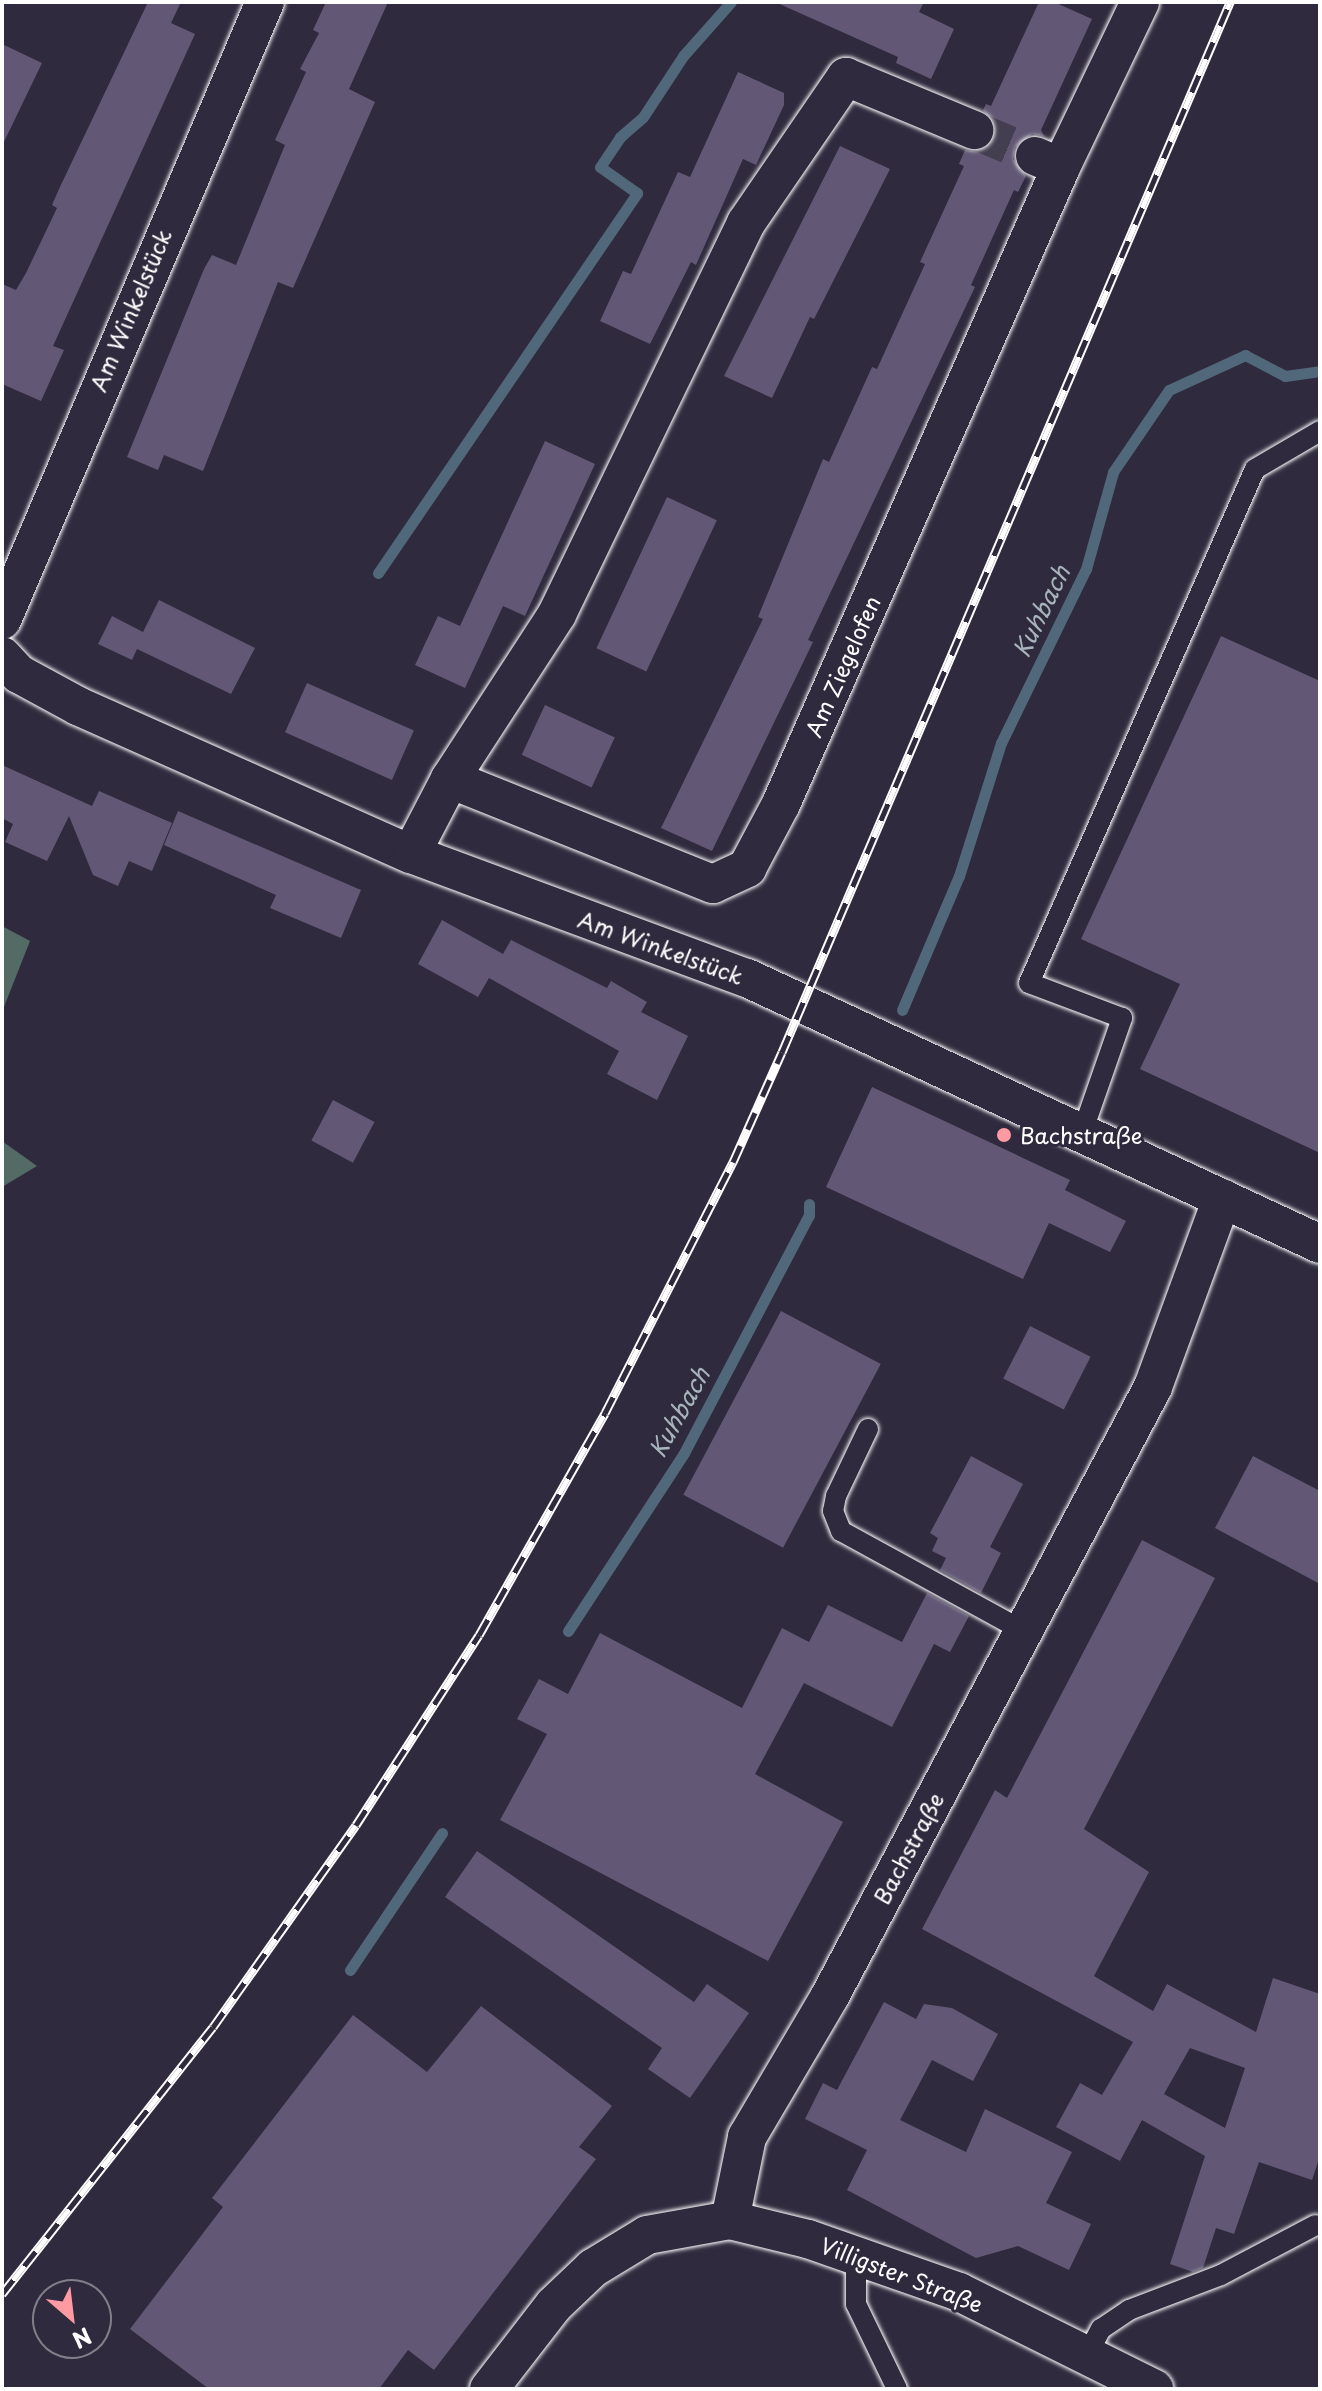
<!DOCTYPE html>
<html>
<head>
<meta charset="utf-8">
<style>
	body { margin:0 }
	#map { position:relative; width:1322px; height:2391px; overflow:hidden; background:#2f2a3d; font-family:"Playpen Sans",sans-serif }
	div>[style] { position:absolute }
	.green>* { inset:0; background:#546a65 }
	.stream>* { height:11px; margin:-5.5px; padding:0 5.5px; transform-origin:5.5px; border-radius:5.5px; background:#50687a }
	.building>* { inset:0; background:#625875; transform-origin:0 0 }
	.minor-tunnel>* { height:38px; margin-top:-19px; transform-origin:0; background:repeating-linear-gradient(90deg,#443f50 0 38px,transparent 0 57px) }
	.roads { filter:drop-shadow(0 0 2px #fff) drop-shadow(0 0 2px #fff) }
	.service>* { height:20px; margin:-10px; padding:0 10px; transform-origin:10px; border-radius:10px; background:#2f2a3d }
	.minor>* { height:38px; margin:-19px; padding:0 19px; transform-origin:19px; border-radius:19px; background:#2f2a3d }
	.rail>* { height:9px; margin-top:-4.5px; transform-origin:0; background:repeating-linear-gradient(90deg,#2f2a3d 0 18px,#fff 0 36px); box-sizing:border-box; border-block:2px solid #fff }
	.dots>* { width:22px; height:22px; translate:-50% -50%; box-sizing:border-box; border:4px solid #2f2a3d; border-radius:50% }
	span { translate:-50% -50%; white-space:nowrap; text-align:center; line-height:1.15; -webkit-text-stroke:6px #2f2a3d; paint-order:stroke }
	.street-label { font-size:22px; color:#fff }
	.poi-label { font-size:22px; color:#fff }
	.left { translate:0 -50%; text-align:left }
	.water-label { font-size:24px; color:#a8b4bc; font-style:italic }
	.frame { position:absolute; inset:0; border:4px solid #fff; pointer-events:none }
	.north { position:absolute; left:32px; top:2279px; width:80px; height:80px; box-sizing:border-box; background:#2f2a3d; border:2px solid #827f8b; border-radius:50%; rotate:152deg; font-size:22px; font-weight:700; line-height:32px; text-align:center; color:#fff }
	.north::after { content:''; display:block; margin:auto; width:28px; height:36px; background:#ff9aa2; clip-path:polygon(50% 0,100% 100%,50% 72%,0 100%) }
</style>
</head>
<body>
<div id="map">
	<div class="green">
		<div style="clip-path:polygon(2px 926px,30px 941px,2px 1012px)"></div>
		<div style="clip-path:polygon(2px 1141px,37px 1166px,2px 1187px)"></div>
	</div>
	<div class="stream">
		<div style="left:378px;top:573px;width:460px;rotate:-55.7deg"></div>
		<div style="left:637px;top:193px;width:45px;rotate:-144.9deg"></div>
		<div style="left:600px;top:167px;width:36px;rotate:-56deg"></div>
		<div style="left:620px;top:137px;width:30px;rotate:-41deg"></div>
		<div style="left:643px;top:117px;width:73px;rotate:-56.7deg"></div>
		<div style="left:683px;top:56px;width:72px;rotate:-48.4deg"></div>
		<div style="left:902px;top:1010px;width:146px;rotate:-67deg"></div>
		<div style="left:959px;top:876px;width:139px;rotate:-72.5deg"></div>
		<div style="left:1001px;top:743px;width:194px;rotate:-64deg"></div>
		<div style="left:1086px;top:569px;width:101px;rotate:-74.4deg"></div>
		<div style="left:1113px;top:472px;width:99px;rotate:-55.7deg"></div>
		<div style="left:1169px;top:390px;width:84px;rotate:-24.7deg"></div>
		<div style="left:1245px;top:355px;width:45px;rotate:27.7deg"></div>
		<div style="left:1285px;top:376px;width:35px;rotate:-8deg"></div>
		<div style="left:568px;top:1631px;width:212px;rotate:-56.9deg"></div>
		<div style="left:684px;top:1453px;width:269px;rotate:-62.3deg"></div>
		<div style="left:809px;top:1215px;width:11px;rotate:-90deg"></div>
		<div style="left:350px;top:1970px;width:165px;rotate:-56.1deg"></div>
	</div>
	<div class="building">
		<div style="clip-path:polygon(148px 2px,181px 2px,171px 23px,195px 34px,53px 346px,64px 350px,41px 401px,2px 384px,2px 284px,16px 290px,26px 273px,57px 208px,52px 205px,59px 189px)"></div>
		<div style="clip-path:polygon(326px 2px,388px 2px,349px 89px,375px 102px,293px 288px,278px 282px,203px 471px,164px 455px,158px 470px,127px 457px,204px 269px,212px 255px,236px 265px,285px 145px,275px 140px,306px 72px,300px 69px,319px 33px,313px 30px)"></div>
		<div style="clip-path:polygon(775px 2px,924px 2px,919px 12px,954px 29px,931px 79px,896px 63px,898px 57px)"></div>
		<div style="clip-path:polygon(1039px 2px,1054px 2px,1092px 19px,1041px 130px,1044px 136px,1032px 134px,1015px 147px,1013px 159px,1026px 176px,1018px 192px,1014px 190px,971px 285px,975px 287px,808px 640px,813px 642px,712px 851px,661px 828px,763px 619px,758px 617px,823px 459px,829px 462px,872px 367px,877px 369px,925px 264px,920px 262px,964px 166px,959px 164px,965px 150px,978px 152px,994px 139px,996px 126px,983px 110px,986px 104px,991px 106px)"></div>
		<div style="clip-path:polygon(2px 44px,42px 63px,2px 146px)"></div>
		<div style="clip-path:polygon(738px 72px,784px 93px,784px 105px,756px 165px,743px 159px,696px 265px,691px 262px,650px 344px,600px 321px,623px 271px,631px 274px,678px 172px,690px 177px)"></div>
		<div style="clip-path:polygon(840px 146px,890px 169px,814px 319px,810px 317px,772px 398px,724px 376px)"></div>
		<div style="clip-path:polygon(545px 441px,595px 464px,525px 616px,503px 606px,465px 688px,415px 665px,438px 616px,460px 626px)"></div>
		<div style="left:667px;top:497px;width:55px;height:167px;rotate:25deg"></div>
		<div style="clip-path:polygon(159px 600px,255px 648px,231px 694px,137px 649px,132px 660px,98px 644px,112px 616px,143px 632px)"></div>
		<div style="clip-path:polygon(1221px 636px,1320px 681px,1320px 1153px,1140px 1069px,1180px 984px,1081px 939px)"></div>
		<div style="left:307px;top:683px;width:117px;height:54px;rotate:24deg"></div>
		<div style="left:545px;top:705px;width:77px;height:55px;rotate:25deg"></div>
		<div style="clip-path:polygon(2px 765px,92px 806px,99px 791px,172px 823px,152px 871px,129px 861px,118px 886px,93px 875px,69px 816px,47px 861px,5px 842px,13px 824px,2px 818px)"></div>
		<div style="clip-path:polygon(178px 811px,361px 890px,341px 938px,270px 908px,276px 895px,164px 845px)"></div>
		<div style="clip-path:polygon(442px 920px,503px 954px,511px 940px,607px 988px,611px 981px,647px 1002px,641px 1012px,688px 1036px,657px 1100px,607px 1074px,619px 1051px,489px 978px,478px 997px,418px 964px)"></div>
		<div style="clip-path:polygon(872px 1087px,1070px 1180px,1065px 1190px,1126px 1221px,1110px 1252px,1049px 1223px,1023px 1279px,826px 1187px)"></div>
		<div style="left:333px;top:1100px;width:47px;height:46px;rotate:28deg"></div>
		<div style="left:781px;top:1311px;width:113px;height:208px;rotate:28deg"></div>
		<div style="left:1030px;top:1326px;width:68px;height:59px;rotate:27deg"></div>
		<div style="clip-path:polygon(971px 1456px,1023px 1484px,990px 1547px,1001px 1553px,981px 1593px,940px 1570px,946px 1558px,932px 1551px,938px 1538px,930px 1533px)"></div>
		<div style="clip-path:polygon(1253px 1456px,1320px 1491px,1320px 1584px,1215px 1528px)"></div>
		<div style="clip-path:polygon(evenodd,1142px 1540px,1215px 1578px,1084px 1829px,1149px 1872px,1094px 1976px,1153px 2011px,1167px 1984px,1256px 2032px,1273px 1978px,1320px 1994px,1320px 2156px,1312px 2180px,1259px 2162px,1234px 2234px,1216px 2228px,1203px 2268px,1193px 2272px,1170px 2264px,1205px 2156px,1142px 2120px,1120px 2161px,1056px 2127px,1080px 2083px,1102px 2095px,1133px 2042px,922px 1929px,995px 1790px,1007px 1798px,1142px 1540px,1190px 2048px,1245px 2068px,1225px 2128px,1164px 2094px,1190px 2048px)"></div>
		<div style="clip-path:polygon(927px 1593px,969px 1616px,950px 1652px,934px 1644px,892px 1727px,804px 1683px,755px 1774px,843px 1822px,768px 1961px,500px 1820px,547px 1734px,517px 1719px,539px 1679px,568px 1694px,600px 1633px,742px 1708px,782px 1628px,809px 1642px,828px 1605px,902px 1642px)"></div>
		<div style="clip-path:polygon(477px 1851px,694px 2002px,707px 1984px,749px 2013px,690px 2098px,648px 2069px,662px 2048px,445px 1897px)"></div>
		<div style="clip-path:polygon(884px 2002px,916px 2019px,924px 2004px,952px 2008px,998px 2034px,973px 2081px,932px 2060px,900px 2120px,966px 2152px,985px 2109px,1072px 2152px,1046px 2203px,1091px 2224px,1069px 2270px,1018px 2246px,976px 2258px,847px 2190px,867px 2150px,805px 2119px,823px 2083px,837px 2090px)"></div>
		<div style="clip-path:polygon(481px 2006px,612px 2106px,579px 2147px,596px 2159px,434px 2370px,408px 2350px,379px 2389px,209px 2389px,130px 2329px,223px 2207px,212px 2198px,353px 2015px,427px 2072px)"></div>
	</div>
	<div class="minor-tunnel">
		<div style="left:974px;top:130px;width:66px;rotate:23.1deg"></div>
	</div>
	<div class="roads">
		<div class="service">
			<div style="left:1082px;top:1133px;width:122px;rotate:-70.8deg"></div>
			<div style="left:1122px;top:1018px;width:99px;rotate:-159.4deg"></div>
			<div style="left:1029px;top:983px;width:561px;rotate:-66.27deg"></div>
			<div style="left:1255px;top:469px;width:75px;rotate:-30.3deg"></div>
			<div style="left:868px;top:1429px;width:74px;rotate:115.5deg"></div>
			<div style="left:836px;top:1496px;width:15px;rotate:101deg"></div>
			<div style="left:833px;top:1511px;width:22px;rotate:68deg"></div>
			<div style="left:841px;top:1531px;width:209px;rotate:28.7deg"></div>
			<div style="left:856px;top:2257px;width:47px;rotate:90deg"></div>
			<div style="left:856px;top:2304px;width:94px;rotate:64.2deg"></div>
			<div style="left:1087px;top:2355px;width:30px;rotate:-62deg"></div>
			<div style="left:1101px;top:2329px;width:34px;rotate:-34deg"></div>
			<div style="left:1129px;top:2310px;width:98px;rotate:-20.8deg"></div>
			<div style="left:1221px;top:2275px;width:107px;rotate:-27.8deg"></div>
		</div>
		<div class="minor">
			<div style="left:1035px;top:156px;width:28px;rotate:23deg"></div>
			<div style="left:1061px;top:167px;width:183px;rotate:-64.4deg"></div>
			<div style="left:2px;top:620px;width:672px;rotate:-66.95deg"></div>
			<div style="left:2px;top:656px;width:25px;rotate:47deg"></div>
			<div style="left:19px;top:674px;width:67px;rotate:28.5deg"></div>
			<div style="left:78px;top:706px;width:364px;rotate:24deg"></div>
			<div style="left:411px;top:854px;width:358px;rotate:20.3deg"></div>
			<div style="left:747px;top:978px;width:632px;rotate:24.9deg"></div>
			<div style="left:450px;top:779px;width:283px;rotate:21.8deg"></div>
			<div style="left:713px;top:884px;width:38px;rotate:-25deg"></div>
			<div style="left:747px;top:868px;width:72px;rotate:-62deg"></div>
			<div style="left:781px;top:804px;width:696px;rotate:-66.27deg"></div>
			<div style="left:411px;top:854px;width:85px;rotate:-62.5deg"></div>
			<div style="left:450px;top:779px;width:197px;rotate:-57deg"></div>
			<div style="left:557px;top:614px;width:434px;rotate:-64.2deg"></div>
			<div style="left:746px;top:223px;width:177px;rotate:-55.6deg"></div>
			<div style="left:846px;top:77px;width:139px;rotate:22.5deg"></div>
			<div style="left:730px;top:2220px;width:85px;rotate:-78.4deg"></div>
			<div style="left:747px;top:2137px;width:164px;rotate:-59.5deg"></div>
			<div style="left:830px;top:1996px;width:689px;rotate:-62.06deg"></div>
			<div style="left:1153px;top:1387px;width:201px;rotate:-69.9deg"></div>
			<div style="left:489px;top:2389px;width:106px;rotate:-52.3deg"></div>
			<div style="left:554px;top:2305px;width:54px;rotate:-43.5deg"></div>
			<div style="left:593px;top:2268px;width:63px;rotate:-31.4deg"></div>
			<div style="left:647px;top:2235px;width:84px;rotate:-10.2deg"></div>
			<div style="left:730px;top:2220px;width:80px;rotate:13.7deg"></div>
			<div style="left:808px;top:2239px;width:160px;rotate:19.3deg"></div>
			<div style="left:959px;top:2292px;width:218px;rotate:26.4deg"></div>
		</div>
	</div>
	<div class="rail">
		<div style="left:2px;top:2294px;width:340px;rotate:-51.7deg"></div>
		<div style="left:213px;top:2027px;width:247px;rotate:-54.7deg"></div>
		<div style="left:356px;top:1825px;width:226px;rotate:-57.1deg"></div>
		<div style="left:479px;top:1635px;width:255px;rotate:-60.4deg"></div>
		<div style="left:605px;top:1413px;width:282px;rotate:-63deg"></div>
		<div style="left:733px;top:1162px;width:120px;rotate:-66deg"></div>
		<div style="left:782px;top:1052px;width:1142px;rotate:-66.89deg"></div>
	</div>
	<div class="dots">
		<div style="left:1004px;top:1135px;background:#ff9aa2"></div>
	</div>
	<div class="street-label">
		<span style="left:130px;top:310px;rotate:-67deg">Am Winkelstück</span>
		<span style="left:842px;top:666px;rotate:-66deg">Am Ziegelofen</span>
		<span style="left:661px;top:947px;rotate:20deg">Am Winkelstück</span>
		<span style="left:908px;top:1848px;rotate:-62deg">Bachstraße</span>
		<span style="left:902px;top:2274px;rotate:21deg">Villigster Straße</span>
	</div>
	<div class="poi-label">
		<span class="left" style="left:1020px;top:1135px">Bachstraße</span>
	</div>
	<div class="water-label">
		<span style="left:1041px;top:611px;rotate:-64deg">Kuhbach</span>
		<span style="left:679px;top:1412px;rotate:-61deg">Kuhbach</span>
	</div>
	<div class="frame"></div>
	<div class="north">N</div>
</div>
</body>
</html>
